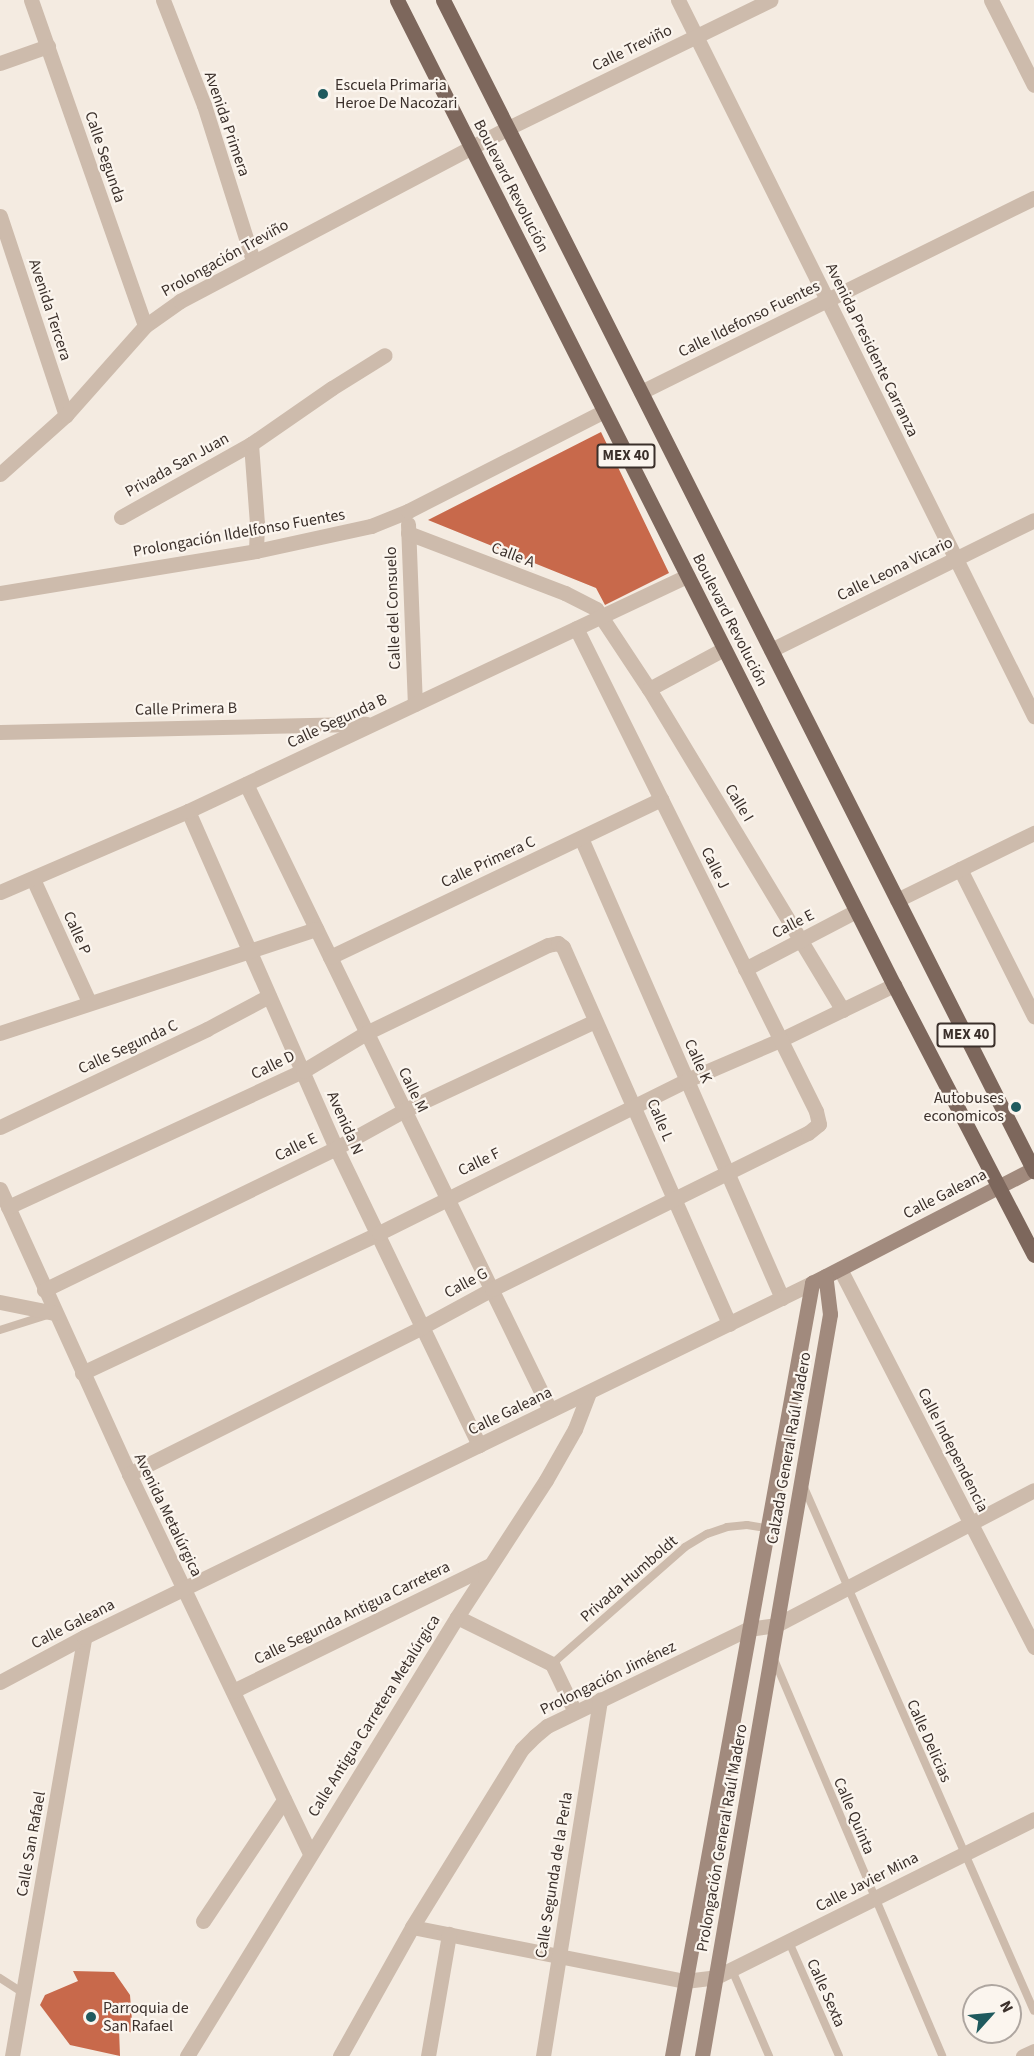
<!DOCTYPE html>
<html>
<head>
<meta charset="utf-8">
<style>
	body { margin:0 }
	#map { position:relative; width:1034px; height:2056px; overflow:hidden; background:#f4ebe1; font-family:"Source Sans 3",sans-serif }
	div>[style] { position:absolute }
	.building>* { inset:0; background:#c8694b }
	.service>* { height:8px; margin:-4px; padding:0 4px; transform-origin:4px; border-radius:4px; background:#cdbbac }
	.minor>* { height:15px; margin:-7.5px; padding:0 7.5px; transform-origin:7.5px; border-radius:7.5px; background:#cdbbac }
	.tertiary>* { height:15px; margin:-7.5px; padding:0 7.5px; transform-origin:7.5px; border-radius:7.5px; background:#cdbbac }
	.secondary>* { height:15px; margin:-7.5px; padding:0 7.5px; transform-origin:7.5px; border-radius:7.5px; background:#a18a7d }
	.primary>* { height:15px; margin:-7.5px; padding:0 7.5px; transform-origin:7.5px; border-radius:7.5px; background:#7d675c }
	.dots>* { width:16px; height:16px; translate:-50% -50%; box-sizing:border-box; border:3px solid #fbf5ee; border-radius:50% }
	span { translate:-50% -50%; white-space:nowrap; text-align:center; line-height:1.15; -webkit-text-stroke:4.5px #fbf5ee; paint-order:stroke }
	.shield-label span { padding:2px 4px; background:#fbf5ee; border:2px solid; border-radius:4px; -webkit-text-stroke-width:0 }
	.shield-label { font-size:15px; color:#3b302b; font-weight:700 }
	.street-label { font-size:16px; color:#3b302b }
	.poi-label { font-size:16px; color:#3b302b }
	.left { translate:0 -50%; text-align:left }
	.right { translate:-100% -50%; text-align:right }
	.north { position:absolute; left:962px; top:1984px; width:60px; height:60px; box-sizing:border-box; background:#fbf5ee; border:2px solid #aea6a0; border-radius:50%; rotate:63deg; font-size:16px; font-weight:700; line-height:24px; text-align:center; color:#3b302b }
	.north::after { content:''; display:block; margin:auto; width:21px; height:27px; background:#1f5a5e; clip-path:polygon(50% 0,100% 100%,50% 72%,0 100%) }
</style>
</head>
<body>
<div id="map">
	<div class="building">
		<div style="clip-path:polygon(601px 432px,669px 573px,605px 605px,596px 588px,428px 520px)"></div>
		<div style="clip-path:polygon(73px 1971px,114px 1972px,130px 1995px,133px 2033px,119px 2029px,120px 2056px,70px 2045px,40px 2005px,45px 1995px,78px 1981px)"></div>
	</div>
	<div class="service">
		<div style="left:0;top:1330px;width:49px;rotate:-17.7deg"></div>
		<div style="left:803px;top:1485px;width:574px;rotate:66.29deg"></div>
		<div style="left:773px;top:1657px;width:433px;rotate:67deg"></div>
		<div style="left:552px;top:1664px;width:177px;rotate:-41.3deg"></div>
		<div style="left:685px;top:1547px;width:26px;rotate:-31deg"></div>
		<div style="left:707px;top:1534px;width:21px;rotate:-19deg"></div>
		<div style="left:727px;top:1527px;width:20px;rotate:-6deg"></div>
		<div style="left:747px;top:1525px;width:19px;rotate:9deg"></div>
		<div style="left:789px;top:1942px;width:124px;rotate:66.3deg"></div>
		<div style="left:732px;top:1970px;width:94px;rotate:66.7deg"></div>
		<div style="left:0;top:1978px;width:27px;rotate:33deg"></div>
	</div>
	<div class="minor">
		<div style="left:31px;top:0;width:345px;rotate:70.7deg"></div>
		<div style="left:163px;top:0;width:113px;rotate:68.7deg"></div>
		<div style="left:204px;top:105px;width:163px;rotate:72.5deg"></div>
		<div style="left:678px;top:0;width:800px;rotate:63.56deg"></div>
		<div style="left:991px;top:0;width:95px;rotate:63.2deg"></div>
		<div style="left:0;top:63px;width:51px;rotate:-19.5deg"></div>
		<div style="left:508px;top:128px;width:292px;rotate:-26deg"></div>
		<div style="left:0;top:216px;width:210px;rotate:71.7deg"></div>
		<div style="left:641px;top:392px;width:438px;rotate:-26.3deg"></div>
		<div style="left:251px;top:444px;width:79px;rotate:85.7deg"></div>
		<div style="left:257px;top:523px;width:28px;rotate:92deg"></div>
		<div style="left:121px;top:517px;width:149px;rotate:-29.3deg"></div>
		<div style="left:251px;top:444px;width:98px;rotate:-34.7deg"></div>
		<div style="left:332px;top:388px;width:62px;rotate:-31.9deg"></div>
		<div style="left:408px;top:524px;width:180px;rotate:87.8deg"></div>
		<div style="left:408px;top:533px;width:168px;rotate:20.9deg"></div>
		<div style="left:565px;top:593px;width:35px;rotate:27deg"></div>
		<div style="left:596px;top:609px;width:96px;rotate:56.5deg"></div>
		<div style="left:649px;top:689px;width:375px;rotate:58.9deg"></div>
		<div style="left:0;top:593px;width:259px;rotate:-9.3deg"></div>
		<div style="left:256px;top:551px;width:118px;rotate:-12.3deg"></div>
		<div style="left:371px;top:526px;width:40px;rotate:-22deg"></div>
		<div style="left:408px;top:511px;width:220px;rotate:-27deg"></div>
		<div style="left:771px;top:650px;width:293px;rotate:-26.3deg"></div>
		<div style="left:649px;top:689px;width:85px;rotate:-28.1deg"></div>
		<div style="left:0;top:732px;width:366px;rotate:-1.3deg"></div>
		<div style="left:246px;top:784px;width:696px;rotate:64.1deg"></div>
		<div style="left:188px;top:811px;width:368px;rotate:66.3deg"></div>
		<div style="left:336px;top:1148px;width:330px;rotate:64.3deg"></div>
		<div style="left:581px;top:838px;width:502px;rotate:66.4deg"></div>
		<div style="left:960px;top:869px;width:165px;rotate:63.3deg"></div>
		<div style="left:33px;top:879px;width:135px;rotate:65.5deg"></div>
		<div style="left:0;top:892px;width:205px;rotate:-23.3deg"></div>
		<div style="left:188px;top:811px;width:552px;rotate:-25.22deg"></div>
		<div style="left:897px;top:900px;width:153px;rotate:-26.1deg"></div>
		<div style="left:330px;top:957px;width:367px;rotate:-25.5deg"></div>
		<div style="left:745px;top:969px;width:125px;rotate:-27.6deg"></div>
		<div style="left:0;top:1033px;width:333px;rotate:-18.2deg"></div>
		<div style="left:0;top:1127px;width:229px;rotate:-25.3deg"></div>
		<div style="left:207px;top:1029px;width:70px;rotate:-28deg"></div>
		<div style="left:0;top:1189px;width:313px;rotate:65.6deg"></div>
		<div style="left:129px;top:1474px;width:420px;rotate:64.5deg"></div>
		<div style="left:8px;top:1207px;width:325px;rotate:-24.8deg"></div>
		<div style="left:303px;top:1071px;width:74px;rotate:-31.1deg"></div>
		<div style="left:366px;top:1033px;width:202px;rotate:-25.8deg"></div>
		<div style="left:548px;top:945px;width:10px;rotate:-11deg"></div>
		<div style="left:558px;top:943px;width:6px;rotate:39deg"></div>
		<div style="left:563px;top:947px;width:412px;rotate:66.2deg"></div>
		<div style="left:840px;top:1269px;width:425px;rotate:62.8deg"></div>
		<div style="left:44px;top:1290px;width:325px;rotate:-25.9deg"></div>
		<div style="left:336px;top:1148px;width:77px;rotate:-28.9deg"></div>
		<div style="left:403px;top:1111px;width:212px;rotate:-25.1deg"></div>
		<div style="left:0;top:1302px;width:55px;rotate:11.5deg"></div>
		<div style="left:82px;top:1373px;width:328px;rotate:-25.2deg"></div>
		<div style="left:379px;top:1233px;width:344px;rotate:-26.4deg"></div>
		<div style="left:687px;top:1080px;width:101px;rotate:-23.3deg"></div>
		<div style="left:780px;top:1040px;width:127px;rotate:-25.8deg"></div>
		<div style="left:129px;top:1474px;width:328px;rotate:-26.6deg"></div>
		<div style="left:422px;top:1327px;width:80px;rotate:-28.5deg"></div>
		<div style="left:492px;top:1289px;width:352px;rotate:-26.3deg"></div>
		<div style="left:808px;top:1133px;width:14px;rotate:-39deg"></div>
		<div style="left:819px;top:1124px;width:13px;rotate:-103deg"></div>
		<div style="left:816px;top:1111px;width:539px;rotate:-116.42deg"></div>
		<div style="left:457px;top:1617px;width:106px;rotate:26.3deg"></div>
		<div style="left:552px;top:1664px;width:53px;rotate:64.4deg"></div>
		<div style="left:233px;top:1691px;width:284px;rotate:-26.1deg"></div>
		<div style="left:203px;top:1921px;width:146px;rotate:-56.2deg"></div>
		<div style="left:412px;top:1927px;width:278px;rotate:11.2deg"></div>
		<div style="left:685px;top:1981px;width:31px;rotate:-7deg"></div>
		<div style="left:716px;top:1977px;width:355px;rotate:-26.4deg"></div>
		<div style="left:12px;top:2056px;width:425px;rotate:-80.2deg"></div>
		<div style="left:187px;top:2056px;width:515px;rotate:-58.41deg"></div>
		<div style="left:457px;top:1617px;width:163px;rotate:-57deg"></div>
		<div style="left:546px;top:1480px;width:59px;rotate:-60.4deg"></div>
		<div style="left:575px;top:1429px;width:39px;rotate:-69deg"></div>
		<div style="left:340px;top:2056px;width:148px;rotate:-60.8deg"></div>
		<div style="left:412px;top:1927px;width:209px;rotate:-58.3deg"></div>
		<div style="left:522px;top:1749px;width:18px;rotate:-45deg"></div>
		<div style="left:535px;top:1736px;width:16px;rotate:-40deg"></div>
		<div style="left:547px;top:1726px;width:223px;rotate:-25.8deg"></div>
		<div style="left:748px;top:1629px;width:28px;rotate:-8deg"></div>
		<div style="left:776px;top:1625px;width:291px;rotate:-27.6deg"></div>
		<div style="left:428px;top:2056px;width:124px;rotate:-80.2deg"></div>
		<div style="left:543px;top:2056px;width:361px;rotate:-80.9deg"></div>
		<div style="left:1023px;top:2056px;width:12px;rotate:-24deg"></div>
	</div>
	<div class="tertiary">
		<div style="left:0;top:474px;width:89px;rotate:-41.8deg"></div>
		<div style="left:66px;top:415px;width:119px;rotate:-48.4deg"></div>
		<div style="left:145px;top:326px;width:43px;rotate:-35.5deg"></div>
		<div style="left:180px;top:301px;width:371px;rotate:-27.8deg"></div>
		<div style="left:0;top:1682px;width:95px;rotate:-28.2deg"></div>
		<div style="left:84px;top:1637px;width:810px;rotate:-25.93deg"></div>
	</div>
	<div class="secondary">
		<div style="left:672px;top:2056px;width:786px;rotate:-79.73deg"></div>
		<div style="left:812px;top:1283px;width:249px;rotate:-27.3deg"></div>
		<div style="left:702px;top:2056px;width:753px;rotate:-80.21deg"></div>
		<div style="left:830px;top:1314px;width:38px;rotate:-97deg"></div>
	</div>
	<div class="primary">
		<div style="left:397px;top:0;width:1103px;rotate:63.23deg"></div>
		<div style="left:894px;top:985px;width:304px;rotate:62.6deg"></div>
		<div style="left:443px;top:0;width:1312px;rotate:63.22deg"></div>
	</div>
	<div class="dots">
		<div style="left:323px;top:94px;background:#1f5a5e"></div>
		<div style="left:1016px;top:1107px;background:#1f5a5e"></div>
		<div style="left:91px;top:2017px;background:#1f5a5e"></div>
	</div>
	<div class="shield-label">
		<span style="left:626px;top:456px">MEX 40</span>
		<span style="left:966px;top:1035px">MEX 40</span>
	</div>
	<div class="street-label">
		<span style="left:632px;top:48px;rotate:-26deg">Calle Treviño</span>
		<span style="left:227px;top:124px;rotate:71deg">Avenida Primera</span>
		<span style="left:105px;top:157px;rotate:71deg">Calle Segunda</span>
		<span style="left:511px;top:186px;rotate:63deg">Boulevard Revolución</span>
		<span style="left:225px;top:258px;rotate:-29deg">Prolongación Treviño</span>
		<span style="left:50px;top:310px;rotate:72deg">Avenida Tercera</span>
		<span style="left:749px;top:319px;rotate:-26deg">Calle Ildefonso Fuentes</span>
		<span style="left:872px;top:350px;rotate:64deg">Avenida Presidente Carranza</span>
		<span style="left:177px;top:465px;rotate:-29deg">Privada San Juan</span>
		<span style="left:239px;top:533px;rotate:-10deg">Prolongación Ildelfonso Fuentes</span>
		<span style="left:513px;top:555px;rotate:21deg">Calle A</span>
		<span style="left:895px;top:569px;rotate:-26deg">Calle Leona Vicario</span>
		<span style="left:393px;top:608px;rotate:-92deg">Calle del Consuelo</span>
		<span style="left:730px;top:620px;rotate:63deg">Boulevard Revolución</span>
		<span style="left:186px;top:709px;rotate:-1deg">Calle Primera B</span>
		<span style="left:337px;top:721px;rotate:-25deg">Calle Segunda B</span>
		<span style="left:739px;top:803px;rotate:59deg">Calle I</span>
		<span style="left:488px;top:862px;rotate:-25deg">Calle Primera C</span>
		<span style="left:715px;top:868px;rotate:64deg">Calle J</span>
		<span style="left:793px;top:924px;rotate:-27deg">Calle E</span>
		<span style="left:77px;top:933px;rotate:66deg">Calle P</span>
		<span style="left:128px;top:1047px;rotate:-25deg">Calle Segunda C</span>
		<span style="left:698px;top:1061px;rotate:66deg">Calle K</span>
		<span style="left:273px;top:1065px;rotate:-26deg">Calle D</span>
		<span style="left:413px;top:1090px;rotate:64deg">Calle M</span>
		<span style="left:660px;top:1120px;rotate:67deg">Calle L</span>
		<span style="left:345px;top:1123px;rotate:66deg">Avenida N</span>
		<span style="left:296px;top:1147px;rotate:-26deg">Calle E</span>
		<span style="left:479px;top:1162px;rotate:-26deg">Calle F</span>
		<span style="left:945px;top:1194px;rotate:-27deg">Calle Galeana</span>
		<span style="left:466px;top:1283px;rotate:-28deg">Calle G</span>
		<span style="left:510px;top:1411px;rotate:-26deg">Calle Galeana</span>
		<span style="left:789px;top:1448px;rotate:-80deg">Calzada General Raúl Madero</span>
		<span style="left:953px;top:1450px;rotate:63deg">Calle Independencia</span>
		<span style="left:168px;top:1515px;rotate:64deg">Avenida Metalúrgica</span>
		<span style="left:629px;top:1579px;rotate:-41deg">Privada Humboldt</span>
		<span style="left:352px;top:1613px;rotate:-26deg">Calle Segunda Antigua Carretera</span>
		<span style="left:73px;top:1624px;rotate:-27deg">Calle Galeana</span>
		<span style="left:608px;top:1678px;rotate:-26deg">Prolongación Jiménez</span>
		<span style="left:374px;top:1716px;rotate:-58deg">Calle Antigua Carretera Metalúrgica</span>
		<span style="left:929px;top:1741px;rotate:66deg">Calle Delicias</span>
		<span style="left:854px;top:1816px;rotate:67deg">Calle Quinta</span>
		<span style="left:722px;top:1838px;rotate:-80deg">Prolongación General Raúl Madero</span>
		<span style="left:31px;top:1844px;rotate:-80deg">Calle San Rafael</span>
		<span style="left:554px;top:1875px;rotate:-81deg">Calle Segunda de la Perla</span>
		<span style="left:867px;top:1882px;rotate:-27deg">Calle Javier Mina</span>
		<span style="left:826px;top:1993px;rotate:66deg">Calle Sexta</span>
	</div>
	<div class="poi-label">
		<span class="left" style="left:335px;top:94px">Escuela Primaria<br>Heroe De Nacozari</span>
		<span class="right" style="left:1004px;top:1107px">Autobuses<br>economicos</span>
		<span class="left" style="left:103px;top:2017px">Parroquia de<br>San Rafael</span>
	</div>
	<div class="north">N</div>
</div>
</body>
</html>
